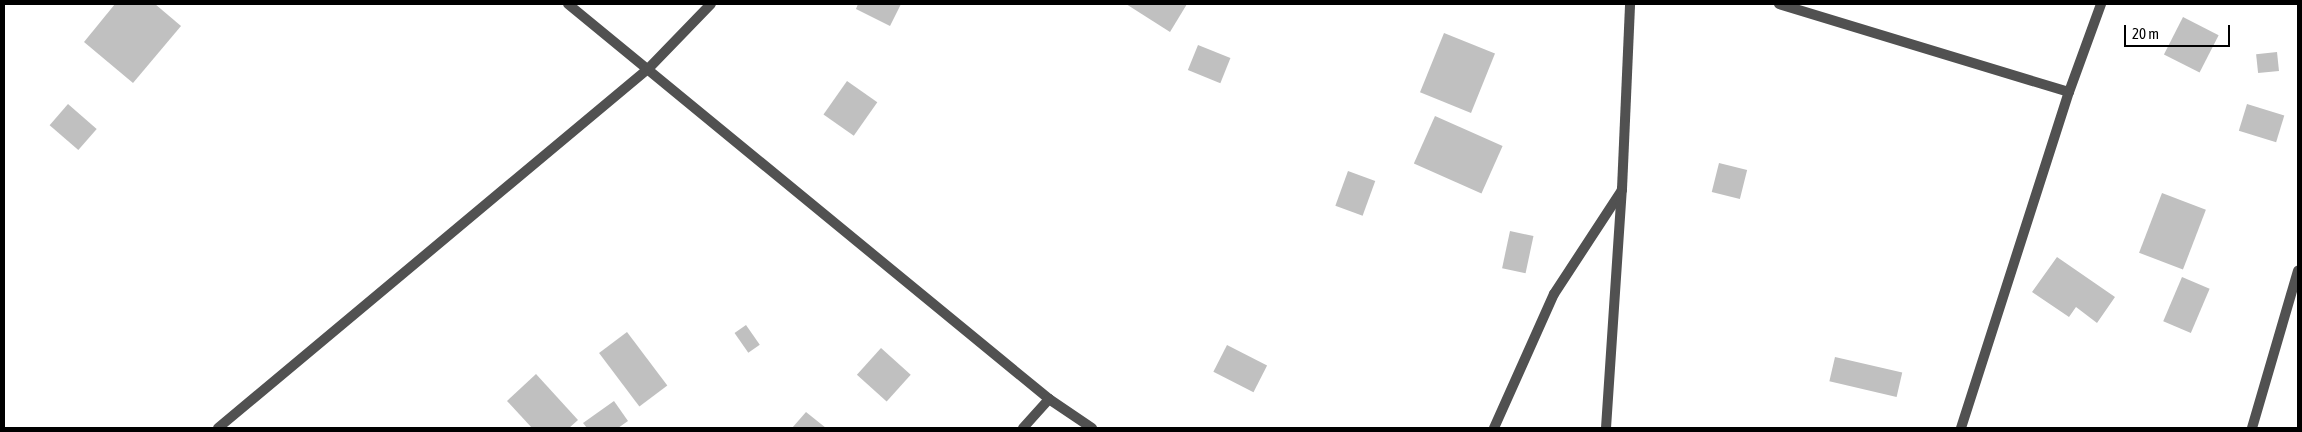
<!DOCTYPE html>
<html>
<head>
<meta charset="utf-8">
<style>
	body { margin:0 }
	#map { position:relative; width:2302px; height:432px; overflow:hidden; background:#fff; font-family:"Asap Condensed",sans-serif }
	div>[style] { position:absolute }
	.building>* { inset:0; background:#c0c0c0; transform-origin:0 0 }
	.minor>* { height:10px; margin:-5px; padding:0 5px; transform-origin:5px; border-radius:5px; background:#515151 }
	span { translate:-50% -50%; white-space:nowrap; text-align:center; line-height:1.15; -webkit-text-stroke:4px #fff; paint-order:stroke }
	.frame { position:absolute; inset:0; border:5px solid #000; pointer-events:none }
	.scale { position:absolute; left:2124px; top:25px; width:106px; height:22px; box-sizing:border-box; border:2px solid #000; border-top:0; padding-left:6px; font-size:15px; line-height:18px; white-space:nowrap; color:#000; -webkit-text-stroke:4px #fff; paint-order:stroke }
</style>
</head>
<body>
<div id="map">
	<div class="building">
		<div style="clip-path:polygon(115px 4px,155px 4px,181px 26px,133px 83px,84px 42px)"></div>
		<div style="clip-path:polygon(858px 4px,901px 4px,890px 26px,856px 9px)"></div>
		<div style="clip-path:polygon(1126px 4px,1187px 4px,1170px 32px)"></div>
		<div style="left:2183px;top:17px;width:40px;height:42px;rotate:27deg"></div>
		<div style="left:1444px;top:33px;width:55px;height:64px;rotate:22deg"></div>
		<div style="left:1198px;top:45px;width:35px;height:27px;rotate:22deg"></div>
		<div style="left:2277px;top:52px;width:19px;height:21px;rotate:84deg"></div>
		<div style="left:847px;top:81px;width:37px;height:41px;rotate:35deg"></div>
		<div style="left:68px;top:104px;width:38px;height:28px;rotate:41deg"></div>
		<div style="left:2247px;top:104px;width:39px;height:28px;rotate:17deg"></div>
		<div style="left:1435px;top:116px;width:74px;height:52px;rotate:24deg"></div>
		<div style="left:1719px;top:163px;width:29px;height:30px;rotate:14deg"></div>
		<div style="left:1348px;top:171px;width:29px;height:37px;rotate:20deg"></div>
		<div style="left:2162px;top:193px;width:47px;height:64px;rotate:21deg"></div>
		<div style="left:1510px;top:231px;width:24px;height:38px;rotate:12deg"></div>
		<div style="clip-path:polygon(2057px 257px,2115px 297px,2097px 323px,2076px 307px,2069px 317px,2032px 292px)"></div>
		<div style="left:2182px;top:277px;width:30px;height:48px;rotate:23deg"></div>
		<div style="left:746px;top:325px;width:24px;height:14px;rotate:55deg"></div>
		<div style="left:627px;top:332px;width:67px;height:35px;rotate:53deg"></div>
		<div style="left:1227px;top:345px;width:45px;height:30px;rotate:27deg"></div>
		<div style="left:881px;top:348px;width:40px;height:36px;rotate:42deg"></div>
		<div style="left:1835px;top:357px;width:69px;height:25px;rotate:13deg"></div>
		<div style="clip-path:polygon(536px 374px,578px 420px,569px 428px,532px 428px,507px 401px)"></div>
		<div style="clip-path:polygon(614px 401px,628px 421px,618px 428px,587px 428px,583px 423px)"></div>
		<div style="clip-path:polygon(806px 412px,826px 428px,792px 428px)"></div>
	</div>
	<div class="minor">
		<div style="left:568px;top:4px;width:622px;rotate:39.39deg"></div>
		<div style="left:1049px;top:399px;width:52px;rotate:34deg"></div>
		<div style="left:1779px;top:4px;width:303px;rotate:16.9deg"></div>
		<div style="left:218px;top:428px;width:562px;rotate:-39.87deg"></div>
		<div style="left:649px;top:68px;width:89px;rotate:-45.9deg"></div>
		<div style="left:1023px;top:428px;width:39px;rotate:-48deg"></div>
		<div style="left:1494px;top:428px;width:147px;rotate:-65.9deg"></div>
		<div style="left:1554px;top:294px;width:124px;rotate:-56.8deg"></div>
		<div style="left:1606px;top:428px;width:240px;rotate:-86.2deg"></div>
		<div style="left:1622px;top:189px;width:185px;rotate:-87.5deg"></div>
		<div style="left:1961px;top:428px;width:353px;rotate:-72.2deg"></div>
		<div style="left:2069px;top:92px;width:94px;rotate:-70deg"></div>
		<div style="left:2252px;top:428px;width:164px;rotate:-73.7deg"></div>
	</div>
	<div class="frame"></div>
	<div class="scale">20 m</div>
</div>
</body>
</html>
